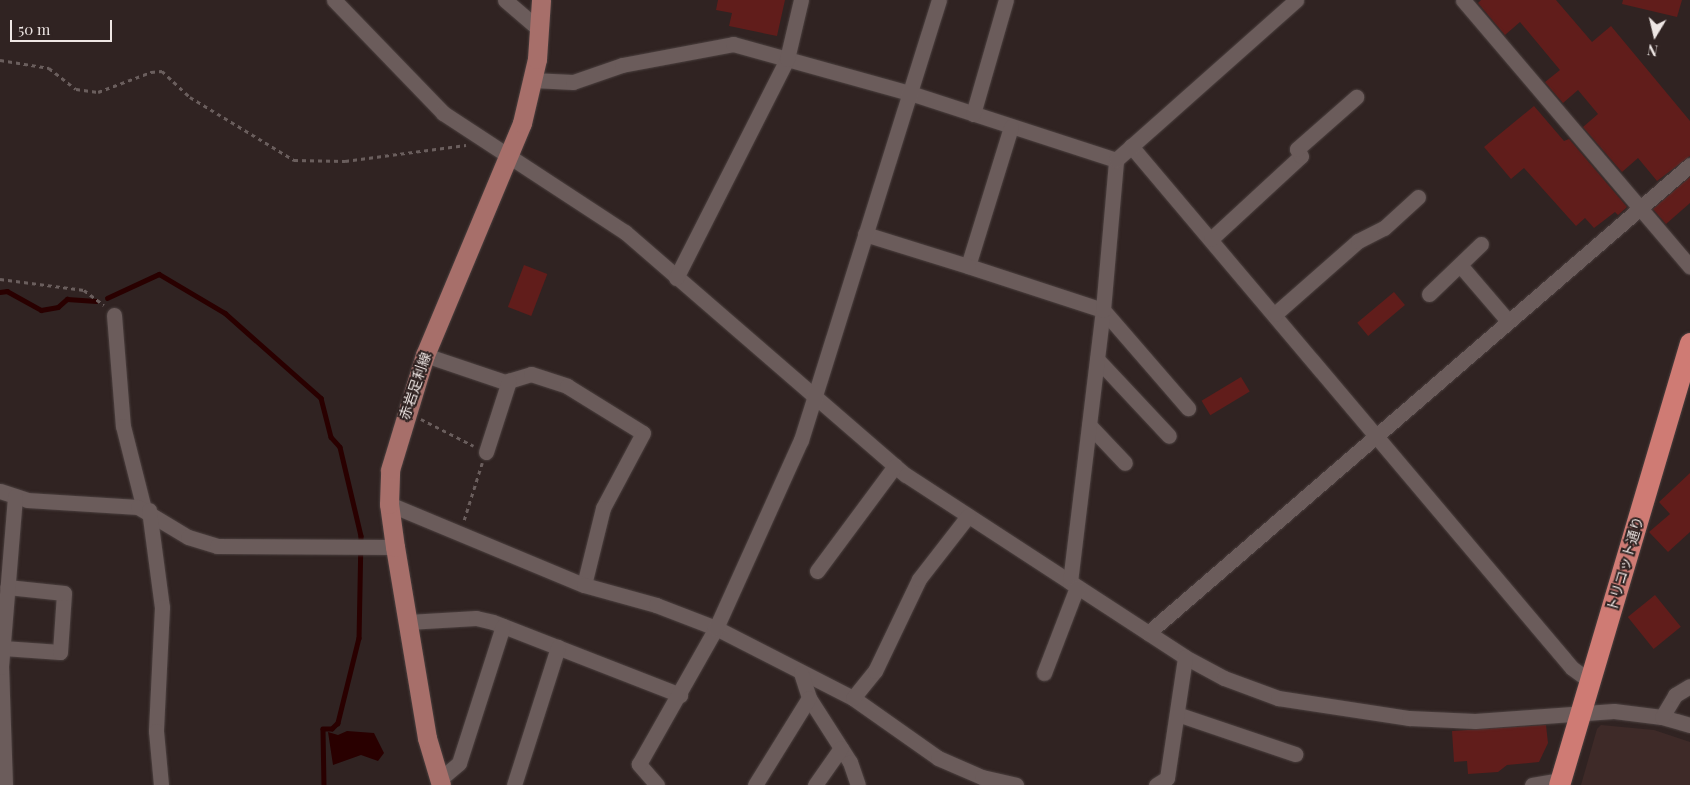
<!DOCTYPE html>
<html>
<head>
<meta charset="utf-8">
<style>
	body { margin:0 }
	#map { position:relative; width:1690px; height:785px; overflow:hidden; background:#302322; font-family:"Playfair Display","Noto Sans JP",serif }
	div>[style] { position:absolute }
	.built>* { inset:0; background:#3e2a28 }
	.water>* { inset:0; background:#290000 }
	.stream>* { height:4.5px; margin:-2.25px; padding:0 2.25px; transform-origin:2.25px; border-radius:2.25px; background:#290000 }
	.building>* { inset:0; background:#611d1b; transform-origin:0 0 }
	.path>* { height:2.5px; margin-top:-1.25px; transform-origin:0; background:repeating-linear-gradient(90deg,#6a5e5d 0 4px,transparent 0 8px) }
	.roads { filter:drop-shadow(0 0 1px #4b403f) drop-shadow(0 0 1px #4b403f) }
	.minor>* { height:15px; margin:-7.5px; padding:0 7.5px; transform-origin:7.5px; border-radius:7.5px; background:#6b5c5b }
	.major>* { height:19px; margin:-9.5px; padding:0 9.5px; transform-origin:9.5px; border-radius:9.5px; background:#a76f6a }
	.highway>* { height:21px; margin:-10.5px; padding:0 10.5px; transform-origin:10.5px; border-radius:10.5px; background:#cf7b74 }
	span { translate:-50% -50%; white-space:nowrap; text-align:center; line-height:1.15; -webkit-text-stroke:4px #302322; paint-order:stroke }
	.street-label { font-size:14px; color:#eee6e4 }
	.north { position:absolute; left:1630px; top:10px; width:50px; height:50px; -webkit-text-stroke:4px #302322; paint-order:stroke; rotate:189deg; font-size:14px; font-weight:700; line-height:20px; text-align:center; color:#eee6e4 }
	.north::after { content:''; display:block; margin:auto; width:18px; height:22px; background:#eee6e4; clip-path:polygon(50% 0,100% 100%,50% 72%,0 100%) }
	.scale { position:absolute; left:10px; top:20px; width:102px; height:22px; box-sizing:border-box; border:2px solid #eee6e4; border-top:0; padding-left:6px; font-size:15px; line-height:18px; white-space:nowrap; color:#eee6e4; -webkit-text-stroke:4px #302322; paint-order:stroke }
</style>
</head>
<body>
<div id="map">
	<div class="built">
		<div style="clip-path:polygon(1601px 725px,1654px 730px,1690px 742px,1690px 785px,1581px 785px,1597px 729px)"></div>
	</div>
	<div class="water">
		<div style="clip-path:polygon(347px 731px,374px 733px,384px 753px,378px 761px,361px 755px,333px 765px,328px 732px,338px 735px)"></div>
	</div>
	<div class="stream">
		<div style="left:0;top:292px;width:7px;rotate:-8deg"></div>
		<div style="left:7px;top:291px;width:39px;rotate:29deg"></div>
		<div style="left:41px;top:310px;width:17px;rotate:-10deg"></div>
		<div style="left:58px;top:307px;width:12px;rotate:-42deg"></div>
		<div style="left:67px;top:299px;width:29px;rotate:4deg"></div>
		<div style="left:107px;top:298px;width:57px;rotate:-24.8deg"></div>
		<div style="left:159px;top:274px;width:77px;rotate:30.6deg"></div>
		<div style="left:225px;top:313px;width:128px;rotate:41.5deg"></div>
		<div style="left:321px;top:398px;width:40px;rotate:75.6deg"></div>
		<div style="left:331px;top:437px;width:13px;rotate:48deg"></div>
		<div style="left:340px;top:447px;width:91px;rotate:76.7deg"></div>
		<div style="left:361px;top:536px;width:102px;rotate:91.1deg"></div>
		<div style="left:359px;top:638px;width:88px;rotate:103.9deg"></div>
		<div style="left:338px;top:723px;width:8px;rotate:135deg"></div>
		<div style="left:332px;top:729px;width:9px;rotate:180deg"></div>
		<div style="left:323px;top:729px;width:56px;rotate:89deg"></div>
	</div>
	<div class="building">
		<div style="clip-path:polygon(718px 0,785px 0,777px 36px,729px 26px,732px 13px,716px 10px)"></div>
		<div style="clip-path:polygon(1481px 0,1556px 0,1592px 42px,1611px 26px,1690px 121px,1690px 156px,1657px 181px,1638px 158px,1622px 172px,1583px 127px,1598px 114px,1578px 90px,1563px 103px,1545px 82px,1560px 70px,1520px 22px,1505px 35px,1478px 3px)"></div>
		<div style="clip-path:polygon(1623px 0,1682px 0,1677px 17px,1622px 4px)"></div>
		<div style="clip-path:polygon(1534px 106px,1564px 141px,1569px 139px,1627px 207px,1618px 215px,1615px 212px,1594px 228px,1585px 218px,1576px 226px,1524px 168px,1511px 179px,1484px 147px)"></div>
		<div style="clip-path:polygon(1690px 177px,1690px 203px,1666px 224px,1653px 209px)"></div>
		<div style="left:524px;top:265px;width:25px;height:45px;rotate:21deg"></div>
		<div style="left:1394px;top:292px;width:17px;height:48px;rotate:50deg"></div>
		<div style="left:1241px;top:377px;width:17px;height:46px;rotate:59deg"></div>
		<div style="clip-path:polygon(1690px 473px,1690px 532px,1668px 552px,1649px 532px,1670px 514px,1659px 502px)"></div>
		<div style="left:1655px;top:595px;width:41px;height:35px;rotate:51deg"></div>
		<div style="clip-path:polygon(1546px 725px,1548px 743px,1539px 762px,1507px 765px,1498px 772px,1468px 774px,1467px 761px,1454px 762px,1452px 731px)"></div>
	</div>
	<div class="path">
		<div style="left:0;top:60px;width:50px;rotate:9.3deg"></div>
		<div style="left:49px;top:68px;width:34px;rotate:38deg"></div>
		<div style="left:76px;top:89px;width:22px;rotate:8deg"></div>
		<div style="left:98px;top:92px;width:57px;rotate:-20.7deg"></div>
		<div style="left:151px;top:72px;width:11px;rotate:-5deg"></div>
		<div style="left:162px;top:71px;width:38px;rotate:43deg"></div>
		<div style="left:190px;top:97px;width:122px;rotate:31.2deg"></div>
		<div style="left:294px;top:160px;width:51px;rotate:1.1deg"></div>
		<div style="left:345px;top:161px;width:122px;rotate:-7.5deg"></div>
		<div style="left:0;top:279px;width:85px;rotate:7.5deg"></div>
		<div style="left:84px;top:290px;width:25px;rotate:37deg"></div>
		<div style="left:421px;top:419px;width:59px;rotate:27deg"></div>
		<div style="left:464px;top:520px;width:60px;rotate:-72.5deg"></div>
	</div>
	<div class="roads">
		<div class="minor">
			<div style="left:334px;top:0;width:157px;rotate:46deg"></div>
			<div style="left:443px;top:113px;width:217px;rotate:33.2deg"></div>
			<div style="left:625px;top:232px;width:371px;rotate:40.9deg"></div>
			<div style="left:906px;top:475px;width:333px;rotate:33.1deg"></div>
			<div style="left:1185px;top:657px;width:44px;rotate:28.3deg"></div>
			<div style="left:1224px;top:678px;width:58px;rotate:20.3deg"></div>
			<div style="left:1278px;top:698px;width:133px;rotate:8.7deg"></div>
			<div style="left:1409px;top:718px;width:66px;rotate:2.6deg"></div>
			<div style="left:1475px;top:721px;width:139px;rotate:-4.1deg"></div>
			<div style="left:1614px;top:711px;width:48px;rotate:7.1deg"></div>
			<div style="left:1662px;top:717px;width:29px;rotate:16deg"></div>
			<div style="left:505px;top:0;width:46px;rotate:40.6deg"></div>
			<div style="left:1463px;top:0;width:350px;rotate:49.6deg"></div>
			<div style="left:532px;top:80px;width:41px;rotate:2.8deg"></div>
			<div style="left:573px;top:82px;width:52px;rotate:-19.1deg"></div>
			<div style="left:622px;top:65px;width:113px;rotate:-10.7deg"></div>
			<div style="left:733px;top:44px;width:184px;rotate:15.5deg"></div>
			<div style="left:910px;top:93px;width:217px;rotate:18deg"></div>
			<div style="left:973px;top:114px;width:119px;rotate:-73.9deg"></div>
			<div style="left:1011px;top:127px;width:145px;rotate:107.2deg"></div>
			<div style="left:968px;top:266px;width:142px;rotate:18.1deg"></div>
			<div style="left:1103px;top:310px;width:130px;rotate:49.1deg"></div>
			<div style="left:1131px;top:146px;width:683px;rotate:49.81deg"></div>
			<div style="left:1572px;top:668px;width:22px;rotate:36deg"></div>
			<div style="left:865px;top:234px;width:108px;rotate:17.3deg"></div>
			<div style="left:1211px;top:239px;width:122px;rotate:-42.7deg"></div>
			<div style="left:1301px;top:156px;width:8px;rotate:-120deg"></div>
			<div style="left:1297px;top:149px;width:79px;rotate:-41.4deg"></div>
			<div style="left:1460px;top:265px;width:74px;rotate:49.4deg"></div>
			<div style="left:676px;top:278px;width:246px;rotate:-63.1deg"></div>
			<div style="left:787px;top:59px;width:61px;rotate:-76.7deg"></div>
			<div style="left:1429px;top:294px;width:72px;rotate:-43.9deg"></div>
			<div style="left:1275px;top:314px;width:111px;rotate:-41.3deg"></div>
			<div style="left:1358px;top:241px;width:29px;rotate:-27deg"></div>
			<div style="left:1384px;top:228px;width:46px;rotate:-42.4deg"></div>
			<div style="left:114px;top:315px;width:111px;rotate:85.4deg"></div>
			<div style="left:123px;top:426px;width:86px;rotate:75.8deg"></div>
			<div style="left:425px;top:355px;width:84px;rotate:18.6deg"></div>
			<div style="left:505px;top:382px;width:27px;rotate:-17deg"></div>
			<div style="left:531px;top:374px;width:38px;rotate:18deg"></div>
			<div style="left:567px;top:386px;width:89px;rotate:31.7deg"></div>
			<div style="left:643px;top:433px;width:85px;rotate:118.1deg"></div>
			<div style="left:603px;top:508px;width:79px;rotate:103.9deg"></div>
			<div style="left:1097px;top:359px;width:105px;rotate:46.9deg"></div>
			<div style="left:1089px;top:425px;width:52px;rotate:46.5deg"></div>
			<div style="left:486px;top:452px;width:75px;rotate:-72.1deg"></div>
			<div style="left:0;top:491px;width:28px;rotate:18deg"></div>
			<div style="left:27px;top:500px;width:111px;rotate:3.6deg"></div>
			<div style="left:138px;top:507px;width:58px;rotate:31deg"></div>
			<div style="left:188px;top:537px;width:30px;rotate:17deg"></div>
			<div style="left:217px;top:546px;width:178px;rotate:0.3deg"></div>
			<div style="left:389px;top:504px;width:211px;rotate:22.6deg"></div>
			<div style="left:584px;top:585px;width:75px;rotate:15.5deg"></div>
			<div style="left:656px;top:605px;width:64px;rotate:21deg"></div>
			<div style="left:716px;top:628px;width:154px;rotate:27.1deg"></div>
			<div style="left:853px;top:698px;width:104px;rotate:35.2deg"></div>
			<div style="left:938px;top:758px;width:48px;rotate:23.4deg"></div>
			<div style="left:982px;top:777px;width:35px;rotate:13deg"></div>
			<div style="left:149px;top:510px;width:98px;rotate:82.4deg"></div>
			<div style="left:162px;top:607px;width:124px;rotate:92.8deg"></div>
			<div style="left:156px;top:731px;width:54px;rotate:84.7deg"></div>
			<div style="left:817px;top:571px;width:131px;rotate:-53.4deg"></div>
			<div style="left:1070px;top:582px;width:274px;rotate:-83.1deg"></div>
			<div style="left:1103px;top:310px;width:151px;rotate:-85deg"></div>
			<div style="left:1116px;top:160px;width:241px;rotate:-41.6deg"></div>
			<div style="left:408px;top:622px;width:68px;rotate:-3.4deg"></div>
			<div style="left:476px;top:618px;width:17px;rotate:13deg"></div>
			<div style="left:493px;top:622px;width:201px;rotate:21.3deg"></div>
			<div style="left:1148px;top:633px;width:716px;rotate:-40.81deg"></div>
			<div style="left:3px;top:648px;width:57px;rotate:4deg"></div>
			<div style="left:60px;top:652px;width:59px;rotate:-86.1deg"></div>
			<div style="left:64px;top:593px;width:57px;rotate:-174deg"></div>
			<div style="left:801px;top:673px;width:26px;rotate:72deg"></div>
			<div style="left:809px;top:698px;width:76px;rotate:57.4deg"></div>
			<div style="left:850px;top:762px;width:24px;rotate:71deg"></div>
			<div style="left:1044px;top:673px;width:92px;rotate:-69deg"></div>
			<div style="left:853px;top:698px;width:35px;rotate:-51deg"></div>
			<div style="left:875px;top:671px;width:102px;rotate:-64.4deg"></div>
			<div style="left:919px;top:579px;width:80px;rotate:-52.1deg"></div>
			<div style="left:1177px;top:714px;width:125px;rotate:18.7deg"></div>
			<div style="left:1662px;top:717px;width:26px;rotate:-59deg"></div>
			<div style="left:1675px;top:695px;width:17px;rotate:-31deg"></div>
			<div style="left:439px;top:780px;width:26px;rotate:-40deg"></div>
			<div style="left:459px;top:763px;width:144px;rotate:-72.2deg"></div>
			<div style="left:5px;top:785px;width:118px;rotate:-91.9deg"></div>
			<div style="left:1px;top:667px;width:171px;rotate:-85.3deg"></div>
			<div style="left:514px;top:785px;width:145px;rotate:-72.3deg"></div>
			<div style="left:657px;top:785px;width:28px;rotate:-131deg"></div>
			<div style="left:639px;top:764px;width:156px;rotate:-60.5deg"></div>
			<div style="left:716px;top:628px;width:206px;rotate:-65.7deg"></div>
			<div style="left:801px;top:440px;width:461px;rotate:-72.6deg"></div>
			<div style="left:755px;top:785px;width:102px;rotate:-58.2deg"></div>
			<div style="left:815px;top:785px;width:45px;rotate:-54.9deg"></div>
			<div style="left:1156px;top:785px;width:13px;rotate:-32deg"></div>
			<div style="left:1167px;top:778px;width:122px;rotate:-81.5deg"></div>
			<div style="left:1532px;top:785px;width:28px;rotate:-10deg"></div>
		</div>
		<div class="major">
			<div style="left:441px;top:785px;width:49px;rotate:-106.6deg"></div>
			<div style="left:427px;top:738px;width:194px;rotate:-99.5deg"></div>
			<div style="left:395px;top:547px;width:43px;rotate:-97.9deg"></div>
			<div style="left:389px;top:504px;width:34px;rotate:-88deg"></div>
			<div style="left:390px;top:470px;width:120px;rotate:-73.1deg"></div>
			<div style="left:425px;top:355px;width:251px;rotate:-67.3deg"></div>
			<div style="left:522px;top:123px;width:66px;rotate:-76.8deg"></div>
			<div style="left:537px;top:59px;width:59px;rotate:-86.1deg"></div>
		</div>
		<div class="highway">
			<div style="left:1559px;top:785px;width:461px;rotate:-73.5deg"></div>
		</div>
	</div>
	<div class="street-label">
		<span style="left:415px;top:386px;rotate:-71deg">赤岩足利線</span>
		<span style="left:1625px;top:564px;rotate:-74deg">トリコット通り</span>
	</div>
	<div class="north">N</div>
	<div class="scale">50 m</div>
</div>
</body>
</html>
